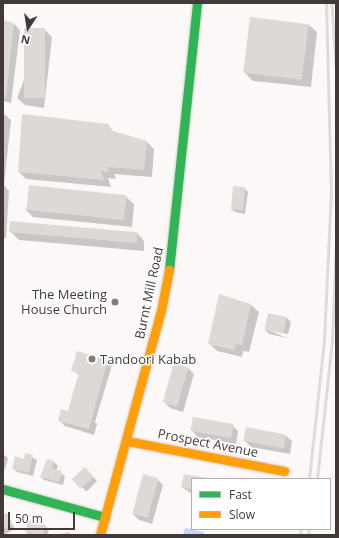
<!DOCTYPE html>
<html>
<head>
<meta charset="utf-8">
<style>
	body { margin:0 }
	#map { position:relative; width:339px; height:538px; overflow:hidden; background:#fcf8f7; font-family:"Open Sans",sans-serif }
	div>[style] { position:absolute }
	.water>* { inset:0; background:#c5d7f4 }
	.shadow>* { inset:0; background:#0003; transform-origin:0 0 }
	.building>* { inset:0; background:#ddd9d7; transform-origin:0 0 }
	.roads { filter:drop-shadow(0 0 1px #d2cdcc) drop-shadow(0 0 1px #d2cdcc) }
	.fast>* { height:9px; margin:-4.5px; padding:0 4.5px; transform-origin:4.5px; border-radius:4.5px; background:#30b455 }
	.slow>* { height:9px; margin:-4.5px; padding:0 4.5px; transform-origin:4.5px; border-radius:4.5px; background:#ff9f0a }
	.rail>* { height:2.5px; margin:-1.25px; padding:0 1.25px; transform-origin:1.25px; border-radius:1.25px; background:#dddbdb }
	.dots>* { width:11px; height:11px; translate:-50% -50%; box-sizing:border-box; border:2px solid #fff; border-radius:50% }
	span { translate:-50% -50%; white-space:nowrap; text-align:center; line-height:1.15; -webkit-text-stroke:3px #fff; paint-order:stroke }
	.street-label { font-size:13px; color:#413a38 }
	.poi-label { font-size:13px; color:#413a38 }
	.right { translate:-100% -50%; text-align:right }
	.left { translate:0 -50%; text-align:left }
	.frame { position:absolute; inset:0; border:4px solid #413a38; pointer-events:none }
	.legend { position:absolute; left:191px; top:478px; width:140px; height:52px; box-sizing:border-box; background:#fff; border:1px solid #b3b0af; margin:0; padding:5px 7px; list-style:none; font-size:12px; color:#413a38 }
	.legend li { display:flex; align-items:center; gap:8px; height:20px }
	.legend b { width:20px; border:1px solid #b3b0af }
	.north { position:absolute; left:8px; top:8px; width:40px; height:40px; -webkit-text-stroke:3px #fff; paint-order:stroke; rotate:192deg; font-size:11px; font-weight:700; line-height:16px; text-align:center; color:#413a38 }
	.north::after { content:''; display:block; margin:auto; width:14px; height:18px; background:#413a38; clip-path:polygon(50% 0,100% 100%,50% 72%,0 100%) }
	.scale { position:absolute; left:8px; top:512px; width:67px; height:18px; box-sizing:border-box; border:2px solid #413a38; border-top:0; padding-left:5px; font-size:12px; line-height:14px; white-space:nowrap; color:#413a38; -webkit-text-stroke:3px #fff; paint-order:stroke }
</style>
</head>
<body>
<div id="map">
	<div class="water">
		<div style="clip-path:polygon(185px 528px,204px 532px,204px 535px,183px 535px)"></div>
	</div>
	<div class="shadow">
		<div style="clip-path:polygon(3px 21px,14px 24px,20px 30px,11px 103px,3px 101px)"></div>
		<div style="clip-path:polygon(309px 25px,317px 32px,311px 87px,253px 81px,245px 73px)"></div>
		<div style="clip-path:polygon(44px 29px,52px 37px,44px 108px,25px 105px,17px 98px)"></div>
		<div style="clip-path:polygon(3px 113px,11px 120px,4px 185px,9px 191px,6px 238px,3px 238px)"></div>
		<div style="clip-path:polygon(115px 133px,147px 142px,154px 149px,152px 177px,114px 174px,116px 179px,108px 178px,111px 187px,26px 179px,19px 172px)"></div>
		<div style="clip-path:polygon(244px 188px,248px 192px,245px 214px,235px 212px,231px 209px)"></div>
		<div style="clip-path:polygon(126px 197px,134px 204px,132px 227px,33px 217px,25px 209px)"></div>
		<div style="clip-path:polygon(11px 232px,137px 233px,144px 241px,144px 251px,19px 240px)"></div>
		<div style="clip-path:polygon(251px 305px,259px 312px,249px 352px,243px 351px,242px 357px,217px 351px,209px 343px)"></div>
		<div style="clip-path:polygon(269px 314px,287px 318px,291px 322px,288px 334px,268px 330px,287px 338px,269px 334px,265px 330px)"></div>
		<div style="clip-path:polygon(77px 353px,108px 361px,112px 365px,95px 422px,97px 424px,94px 435px,65px 426px,59px 420px,69px 412px,79px 375px,73px 370px)"></div>
		<div style="clip-path:polygon(188px 368px,194px 374px,183px 412px,170px 408px,164px 402px)"></div>
		<div style="clip-path:polygon(232px 425px,238px 431px,236px 444px,198px 437px,192px 431px)"></div>
		<div style="clip-path:polygon(247px 429px,286px 436px,292px 441px,290px 454px,251px 447px,245px 441px)"></div>
		<div style="clip-path:polygon(3px 454px,8px 458px,5px 469px,3px 469px)"></div>
		<div style="clip-path:polygon(26px 454px,37px 460px,33px 476px,17px 472px,13px 468px,25px 460px)"></div>
		<div style="clip-path:polygon(48px 460px,54px 462px,58px 466px,56px 470px,65px 476px,63px 485px,44px 480px,41px 477px)"></div>
		<div style="left:85px;top:469px;width:17px;height:15px;rotate:45deg"></div>
		<div style="clip-path:polygon(184px 475px,206px 479px,192px 479px,192px 494px,182px 487px)"></div>
		<div style="clip-path:polygon(157px 479px,163px 485px,152px 524px,139px 520px,133px 514px)"></div>
		<div style="clip-path:polygon(7px 514px,15px 529px,3px 535px,3px 516px)"></div>
		<div style="clip-path:polygon(45px 526px,49px 530px,47px 535px,29px 535px,26px 532px)"></div>
	</div>
	<div class="building">
		<div style="left:250px;top:17px;width:59px;height:56px;rotate:7deg"></div>
		<div style="clip-path:polygon(3px 20px,14px 23px,6px 98px,3px 97px)"></div>
		<div style="left:24px;top:28px;width:21px;height:70px"></div>
		<div style="clip-path:polygon(22px 114px,108px 124px,113px 131px,147px 141px,144px 170px,107px 167px,109px 172px,101px 171px,104px 180px,18px 172px)"></div>
		<div style="left:29px;top:185px;width:98px;height:25px;rotate:6deg"></div>
		<div style="left:233px;top:186px;width:12px;height:23px;rotate:5deg"></div>
		<div style="left:10px;top:221px;width:128px;height:11px;rotate:5deg"></div>
		<div style="clip-path:polygon(219px 294px,251px 304px,242px 345px,236px 344px,234px 350px,208px 344px)"></div>
		<div style="left:268px;top:313px;width:19px;height:17px;rotate:12deg"></div>
		<div style="clip-path:polygon(77px 351px,108px 360px,89px 429px,58px 421px,61px 409px,68px 411px,72px 396px,79px 373px,71px 371px)"></div>
		<div style="left:174px;top:363px;width:15px;height:41px;rotate:16deg"></div>
		<div style="left:193px;top:417px;width:41px;height:14px;rotate:10deg"></div>
		<div style="left:246px;top:427px;width:41px;height:14px;rotate:11deg"></div>
		<div style="clip-path:polygon(25px 453px,33px 455px,29px 473px,12px 469px,15px 456px,24px 459px)"></div>
		<div style="clip-path:polygon(47px 459px,54px 461px,52px 468px,62px 471px,59px 482px,40px 477px)"></div>
		<div style="left:85px;top:467px;width:13px;height:18px;rotate:48deg"></div>
		<div style="left:143px;top:474px;width:16px;height:41px;rotate:15deg"></div>
		<div style="clip-path:polygon(184px 474px,208px 478px,208px 479px,192px 479px,192px 489px,181px 487px)"></div>
		<div style="clip-path:polygon(7px 513px,12px 525px,3px 529px,3px 515px)"></div>
		<div style="clip-path:polygon(28px 520px,46px 525px,43px 535px,25px 532px)"></div>
		<div style="clip-path:polygon(70px 532px,70px 535px,59px 535px,59px 534px)"></div>
	</div>
	<div class="roads">
		<div class="fast">
			<div style="left:169px;top:270px;width:268px;rotate:-84deg"></div>
			<div style="left:3px;top:489px;width:106px;rotate:15.4deg"></div>
		</div>
		<div class="slow">
			<div style="left:127px;top:441px;width:160px;rotate:10.8deg"></div>
			<div style="left:100px;top:535px;width:232px;rotate:-74.8deg"></div>
			<div style="left:161px;top:311px;width:42px;rotate:-79deg"></div>
		</div>
	</div>
	<div class="rail">
		<div style="left:332px;top:3px;width:62px;rotate:86.3deg"></div>
		<div style="left:309px;top:479px;width:140px;rotate:-83.8deg"></div>
		<div style="left:324px;top:340px;width:146px;rotate:-87.3deg"></div>
		<div style="left:331px;top:194px;width:191px;rotate:-91.5deg"></div>
		<div style="left:317px;top:479px;width:138px;rotate:-83.8deg"></div>
		<div style="left:332px;top:342px;width:100px;rotate:-87.7deg"></div>
		<div style="left:300px;top:535px;width:6px;rotate:-81deg"></div>
		<div style="left:308px;top:535px;width:6px;rotate:-81deg"></div>
	</div>
	<div class="dots">
		<div style="left:115px;top:302px;background:#827c7b"></div>
		<div style="left:92px;top:359px;background:#827c7b"></div>
	</div>
	<div class="street-label">
		<span style="left:149px;top:293px;rotate:-78deg">Burnt Mill Road</span>
		<span style="left:208px;top:443px;rotate:11deg">Prospect Avenue</span>
	</div>
	<div class="poi-label">
		<span class="right" style="left:107px;top:302px">The Meeting<br>House Church</span>
		<span class="left" style="left:100px;top:359px">Tandoori Kabab</span>
	</div>
	<div class="frame"></div>
	<ul class="legend">
	<li><b style="height:5px;background:#30b455"></b>Fast</li>
	<li><b style="height:5px;background:#ff9f0a"></b>Slow</li>
	</ul>
	<div class="north">N</div>
	<div class="scale">50 m</div>
</div>
</body>
</html>
